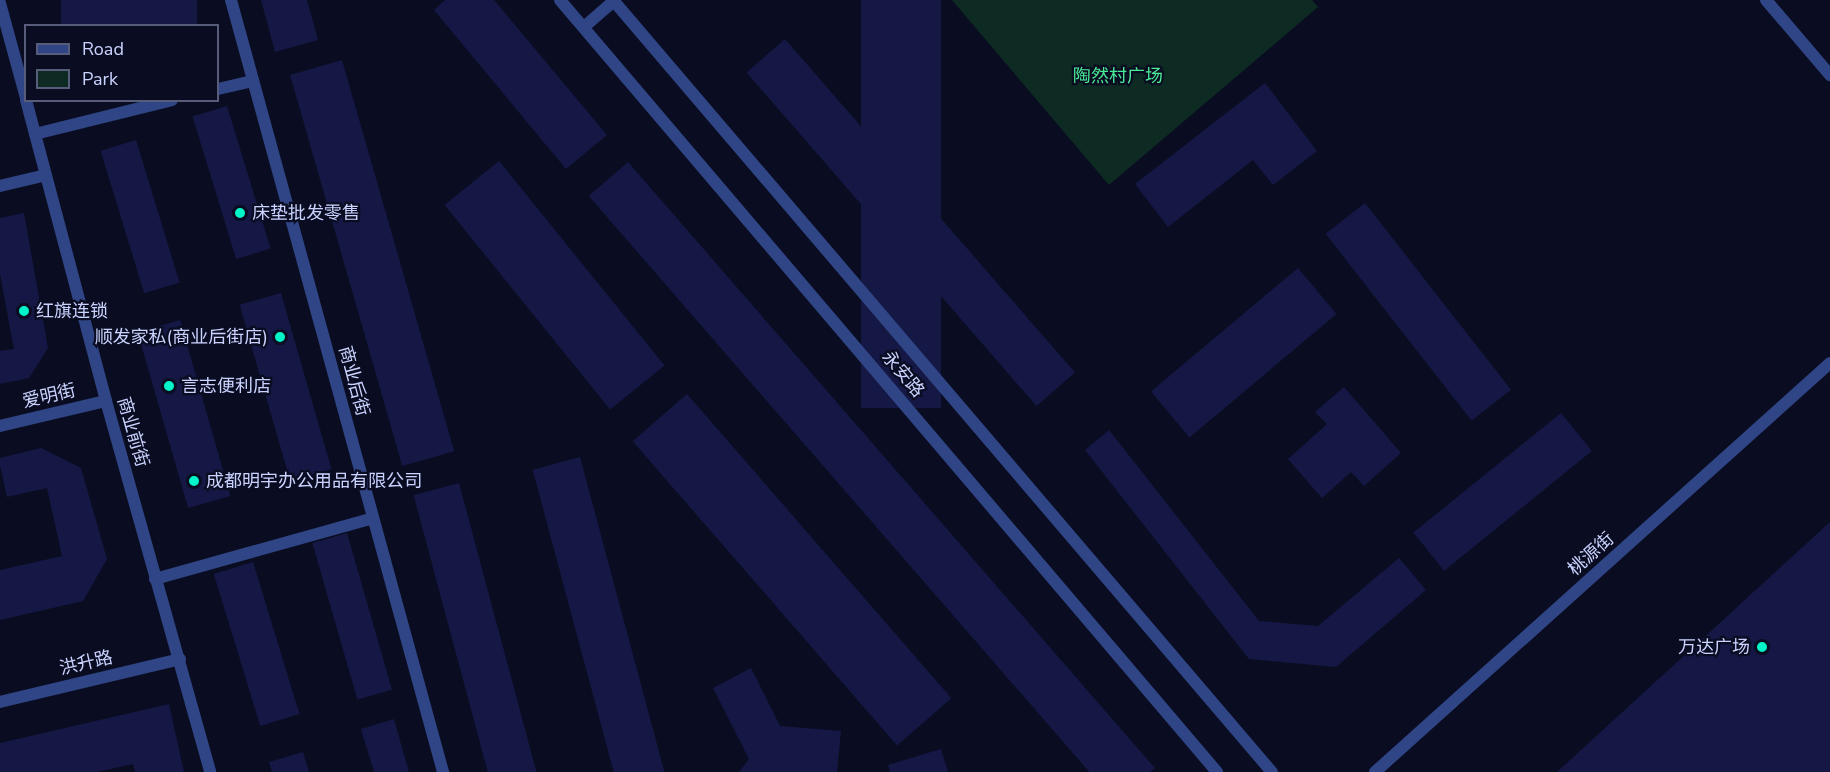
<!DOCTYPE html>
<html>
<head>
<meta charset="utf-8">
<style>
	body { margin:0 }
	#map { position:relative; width:1830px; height:772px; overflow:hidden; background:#0a0d21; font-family:"Nunito Sans","Noto Sans SC",sans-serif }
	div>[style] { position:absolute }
	.green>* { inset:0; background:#0d2b22 }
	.building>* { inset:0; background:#151844; transform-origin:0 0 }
	.minor>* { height:12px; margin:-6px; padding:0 6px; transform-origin:6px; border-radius:6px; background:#304585 }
	.tertiary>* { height:12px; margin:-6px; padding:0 6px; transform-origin:6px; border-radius:6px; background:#304585 }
	.dots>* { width:16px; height:16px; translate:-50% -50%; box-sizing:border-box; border:3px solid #0a0d21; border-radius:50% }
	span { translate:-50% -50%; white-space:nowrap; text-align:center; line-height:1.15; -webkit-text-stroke:4.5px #0a0d21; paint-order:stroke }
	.park-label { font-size:18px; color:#4aeb96 }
	.poi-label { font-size:18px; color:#cad3ff }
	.left { translate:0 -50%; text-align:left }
	.right { translate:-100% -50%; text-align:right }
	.street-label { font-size:18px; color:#cad3ff }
	.legend { position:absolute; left:24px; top:24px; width:195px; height:78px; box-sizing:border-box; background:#0a0d21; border:2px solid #575c7a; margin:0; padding:8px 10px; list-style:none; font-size:18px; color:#cad3ff }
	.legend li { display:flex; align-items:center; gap:12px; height:30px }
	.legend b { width:30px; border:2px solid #575c7a }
</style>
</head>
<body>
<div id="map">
	<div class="green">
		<div style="clip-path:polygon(952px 0,1312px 0,1318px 7px,1109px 185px)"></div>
	</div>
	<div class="building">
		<div style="left:61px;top:0;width:136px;height:27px"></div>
		<div style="clip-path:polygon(261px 0,307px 0,318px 40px,275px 52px)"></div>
		<div style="clip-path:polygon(445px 0,494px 0,607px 135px,566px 169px,434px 10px)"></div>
		<div style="left:861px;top:0;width:80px;height:408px"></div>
		<div style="left:785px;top:39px;width:442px;height:51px;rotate:49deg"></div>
		<div style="left:342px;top:60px;width:407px;height:54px;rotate:74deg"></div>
		<div style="clip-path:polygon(1265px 83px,1317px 151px,1273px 185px,1253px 160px,1168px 227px,1135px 184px)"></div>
		<div style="left:227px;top:106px;width:149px;height:36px;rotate:73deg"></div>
		<div style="left:136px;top:140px;width:149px;height:37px;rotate:73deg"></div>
		<div style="left:499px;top:161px;width:263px;height:70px;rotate:51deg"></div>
		<div style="left:628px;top:162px;width:803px;height:52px;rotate:49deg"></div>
		<div style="left:1365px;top:203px;width:237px;height:50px;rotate:52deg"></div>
		<div style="clip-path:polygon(24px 213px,48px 348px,29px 378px,0 384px,0 351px,14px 349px,0 274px,0 218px)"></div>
		<div style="left:1298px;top:268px;width:60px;height:192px;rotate:50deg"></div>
		<div style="left:281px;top:293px;width:183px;height:43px;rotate:74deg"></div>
		<div style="left:180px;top:320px;width:183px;height:44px;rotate:74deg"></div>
		<div style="clip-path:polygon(1344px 387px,1401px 453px,1364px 486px,1351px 472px,1322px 498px,1288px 459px,1327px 424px,1315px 412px)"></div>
		<div style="left:687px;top:394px;width:403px;height:72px;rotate:49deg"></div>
		<div style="left:1561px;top:413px;width:49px;height:190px;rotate:51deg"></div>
		<div style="clip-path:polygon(1109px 430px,1259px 621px,1318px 626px,1399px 558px,1426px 590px,1336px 667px,1249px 659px,1085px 450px)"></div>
		<div style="clip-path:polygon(41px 448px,81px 468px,107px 559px,83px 601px,0 620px,0 570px,62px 556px,47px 488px,7px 497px,0 465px,0 458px)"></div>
		<div style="left:580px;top:457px;width:327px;height:49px;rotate:75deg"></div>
		<div style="left:459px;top:483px;width:299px;height:47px;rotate:75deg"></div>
		<div style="clip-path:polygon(1830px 522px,1830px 772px,1557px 772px)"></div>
		<div style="left:347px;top:533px;width:163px;height:36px;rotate:74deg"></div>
		<div style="left:253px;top:562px;width:159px;height:41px;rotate:73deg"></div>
		<div style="clip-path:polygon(751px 668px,780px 726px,841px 731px,837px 772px,739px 772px,749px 759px,713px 688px)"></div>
		<div style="clip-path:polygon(169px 704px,184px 772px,135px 772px,133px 764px,97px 772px,0 772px,0 743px)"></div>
		<div style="clip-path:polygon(394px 719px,409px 772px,374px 772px,361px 729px)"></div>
		<div style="clip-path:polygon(941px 749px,948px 772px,890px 772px,888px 765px)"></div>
		<div style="clip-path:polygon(303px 752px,309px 772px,272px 772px,269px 762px)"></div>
	</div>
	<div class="minor">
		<div style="left:231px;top:0;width:801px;rotate:74.64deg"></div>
		<div style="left:1766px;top:0;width:99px;rotate:49.5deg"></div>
		<div style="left:0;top:3px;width:98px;rotate:74.7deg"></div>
		<div style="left:584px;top:27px;width:41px;rotate:-41.1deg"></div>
		<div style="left:218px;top:89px;width:36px;rotate:-13deg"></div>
		<div style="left:26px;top:100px;width:311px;rotate:75.1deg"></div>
		<div style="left:106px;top:401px;width:385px;rotate:74.3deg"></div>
		<div style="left:35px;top:134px;width:141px;rotate:-13.9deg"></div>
		<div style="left:0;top:186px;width:47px;rotate:-13.4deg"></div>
		<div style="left:0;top:426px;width:109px;rotate:-13.3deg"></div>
		<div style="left:155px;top:579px;width:226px;rotate:-15.6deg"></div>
		<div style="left:0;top:702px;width:185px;rotate:-13.4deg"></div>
	</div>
	<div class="tertiary">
		<div style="left:560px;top:0;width:1014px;rotate:49.6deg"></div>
		<div style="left:613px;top:0;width:1015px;rotate:49.52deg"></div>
		<div style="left:1375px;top:772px;width:612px;rotate:-41.95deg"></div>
	</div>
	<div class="dots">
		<div style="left:240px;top:213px;background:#00f5c9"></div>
		<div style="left:24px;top:311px;background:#00f5c9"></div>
		<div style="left:280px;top:337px;background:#00f5c9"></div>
		<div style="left:169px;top:386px;background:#00f5c9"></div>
		<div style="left:194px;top:481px;background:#00f5c9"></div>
		<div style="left:1762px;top:647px;background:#00f5c9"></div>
	</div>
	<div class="park-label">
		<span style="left:1118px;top:76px">陶然村广场</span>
	</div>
	<div class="poi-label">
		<span class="left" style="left:252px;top:213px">床垫批发零售</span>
		<span class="left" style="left:36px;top:311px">红旗连锁</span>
		<span class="right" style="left:268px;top:337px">顺发家私(商业后街店)</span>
		<span class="left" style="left:181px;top:386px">言志便利店</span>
		<span class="left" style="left:206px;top:481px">成都明宇办公用品有限公司</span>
		<span class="right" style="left:1750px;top:647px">万达广场</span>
	</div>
	<div class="street-label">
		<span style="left:903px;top:374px;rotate:50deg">永安路</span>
		<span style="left:354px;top:381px;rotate:75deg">商业后街</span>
		<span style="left:49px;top:396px;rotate:-13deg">爱明街</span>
		<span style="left:133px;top:432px;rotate:74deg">商业前街</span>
		<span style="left:1591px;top:554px;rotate:-42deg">桃源街</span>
		<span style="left:86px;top:663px;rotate:-13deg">洪升路</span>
	</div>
	<ul class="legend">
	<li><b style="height:8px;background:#304585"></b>Road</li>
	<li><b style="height:16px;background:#0d2b22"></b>Park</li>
	</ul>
</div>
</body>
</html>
